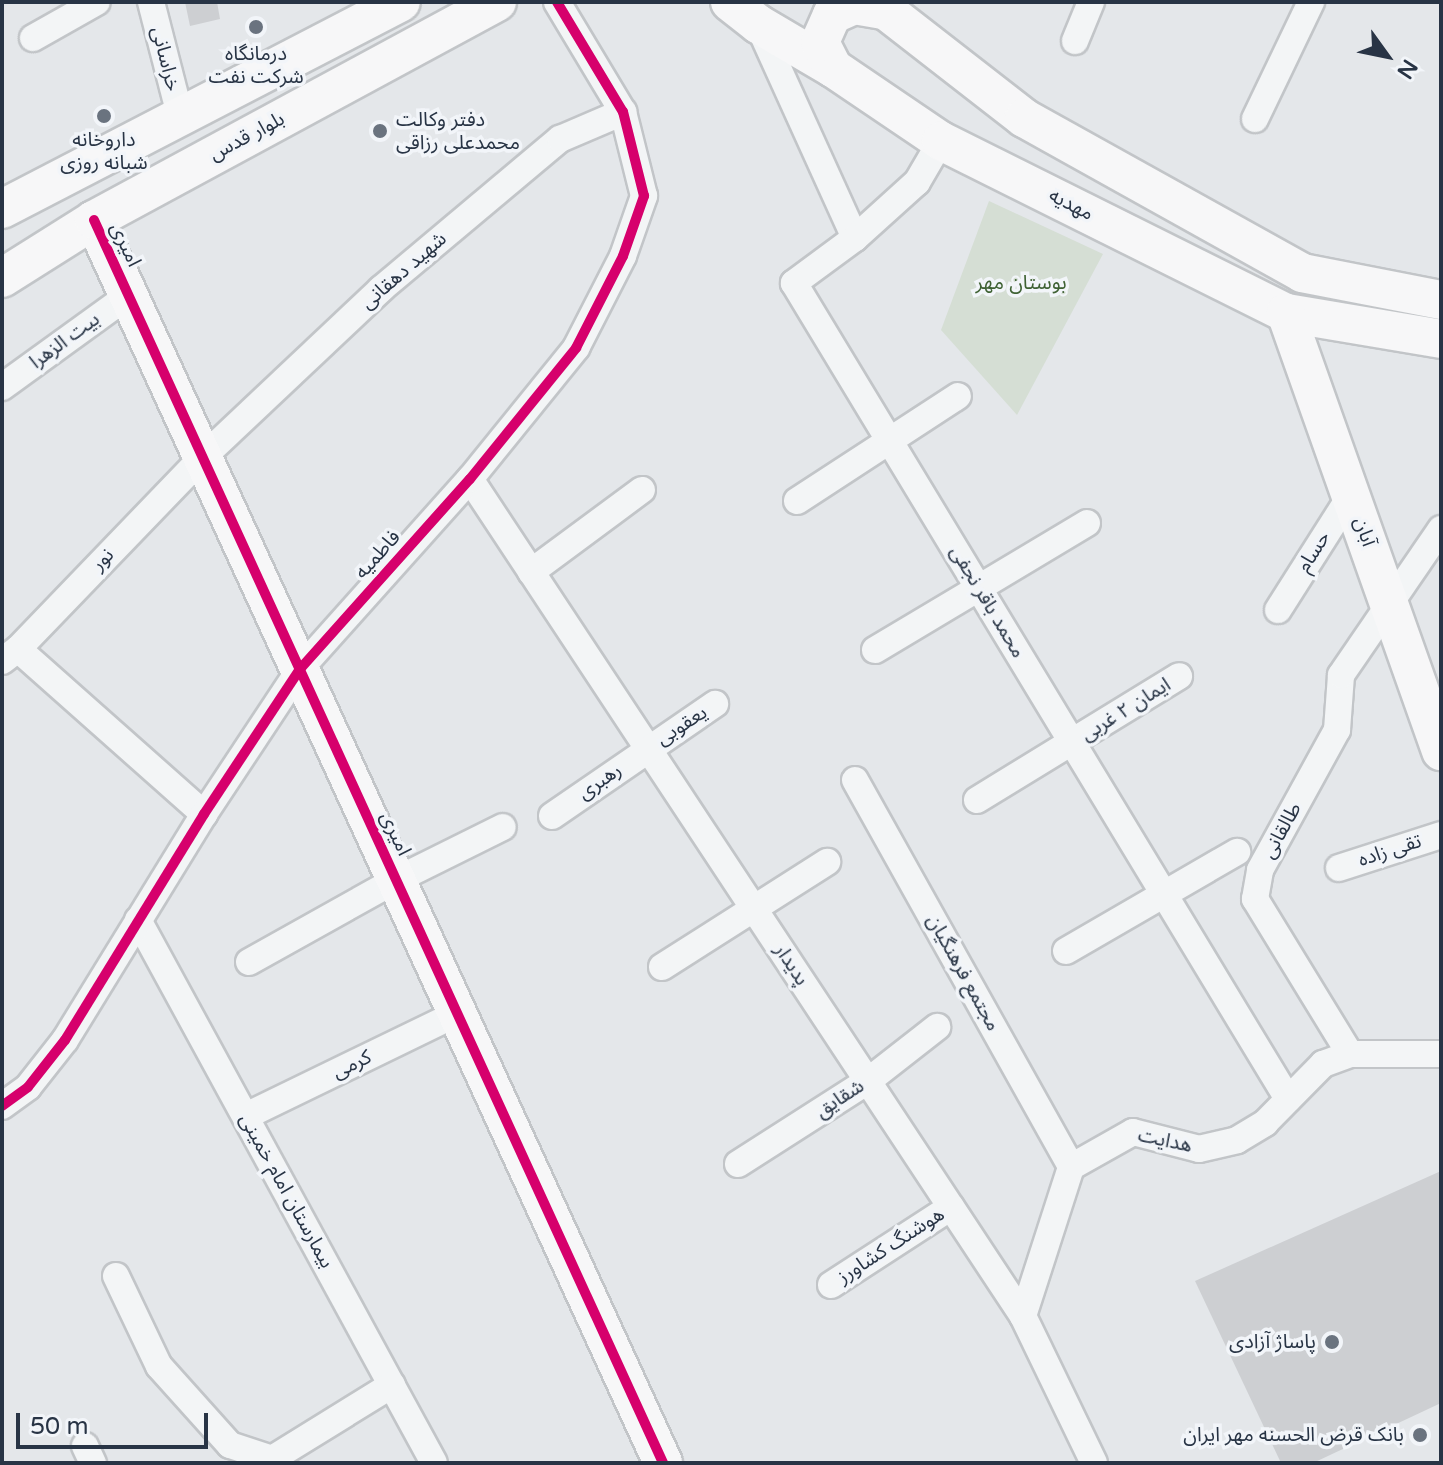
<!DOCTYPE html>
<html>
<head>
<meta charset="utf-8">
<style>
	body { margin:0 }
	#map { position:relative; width:1443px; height:1465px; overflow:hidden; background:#e4e7ea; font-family:"Varela Round","Noto Sans Arabic",sans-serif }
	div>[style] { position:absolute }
	.green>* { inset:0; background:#d5ded4 }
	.building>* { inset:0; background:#cdcfd2 }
	.roads { filter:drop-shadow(2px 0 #c2c5c8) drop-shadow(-2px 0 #c2c5c8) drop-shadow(0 2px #c2c5c8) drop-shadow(0 -2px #c2c5c8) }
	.street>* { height:26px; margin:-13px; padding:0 13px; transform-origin:13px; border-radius:13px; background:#f3f5f6 }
	.secondary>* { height:38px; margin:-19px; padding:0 19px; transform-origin:19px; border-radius:19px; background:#f7f7f8 }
	.cycleway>* { height:10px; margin:-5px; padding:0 5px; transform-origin:5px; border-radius:5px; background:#d6006c }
	.dots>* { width:22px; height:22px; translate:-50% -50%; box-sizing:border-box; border:4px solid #f2f5f9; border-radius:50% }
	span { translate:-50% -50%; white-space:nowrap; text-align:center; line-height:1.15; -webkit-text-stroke:7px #f2f5f9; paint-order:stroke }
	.poi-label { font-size:20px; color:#283445 }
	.left { translate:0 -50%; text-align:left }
	.right { translate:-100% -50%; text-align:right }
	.street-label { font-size:20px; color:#283445 }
	.park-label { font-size:20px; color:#3f6234 }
	.frame { position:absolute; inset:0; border:4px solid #283445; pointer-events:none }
	.north { position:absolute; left:1347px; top:16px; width:80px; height:80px; -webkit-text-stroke:6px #f2f5f9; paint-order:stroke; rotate:123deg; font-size:22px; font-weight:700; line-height:32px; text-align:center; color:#283445 }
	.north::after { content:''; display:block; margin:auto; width:28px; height:36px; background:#283445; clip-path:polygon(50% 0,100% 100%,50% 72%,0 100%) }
	.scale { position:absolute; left:16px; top:1413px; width:192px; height:36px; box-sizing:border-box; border:4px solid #283445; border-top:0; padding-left:10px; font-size:24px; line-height:28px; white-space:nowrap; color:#283445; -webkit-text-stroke:6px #f2f5f9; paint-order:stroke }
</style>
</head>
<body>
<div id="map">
	<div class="green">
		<div style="clip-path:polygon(989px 201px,1103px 254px,1017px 415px,941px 330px)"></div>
	</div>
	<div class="building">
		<div style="clip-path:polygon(185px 2px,217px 2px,220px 19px,190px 26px)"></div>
		<div style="clip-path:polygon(1441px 1171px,1441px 1403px,1313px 1463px,1281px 1463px,1195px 1281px)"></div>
	</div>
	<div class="roads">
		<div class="street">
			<div style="left:151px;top:2px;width:117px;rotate:75.6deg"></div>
			<div style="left:758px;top:24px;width:235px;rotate:65.6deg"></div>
			<div style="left:33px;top:38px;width:73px;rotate:-29.4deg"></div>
			<div style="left:1075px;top:41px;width:42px;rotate:-67.7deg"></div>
			<div style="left:1255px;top:119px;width:130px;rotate:-64.4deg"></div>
			<div style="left:941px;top:141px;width:48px;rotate:120.3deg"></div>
			<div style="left:917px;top:182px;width:84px;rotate:137.9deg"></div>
			<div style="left:855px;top:238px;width:76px;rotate:143.6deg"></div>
			<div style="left:794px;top:283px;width:954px;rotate:58.81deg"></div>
			<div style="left:2px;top:387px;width:157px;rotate:-35.9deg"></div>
			<div style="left:470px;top:479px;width:1003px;rotate:56.55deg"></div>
			<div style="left:1023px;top:1316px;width:163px;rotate:64.2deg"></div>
			<div style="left:797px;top:501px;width:192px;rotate:-33.1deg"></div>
			<div style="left:531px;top:572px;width:138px;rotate:-36.5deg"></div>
			<div style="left:1278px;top:610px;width:136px;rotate:-57.6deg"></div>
			<div style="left:18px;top:649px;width:249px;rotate:41.6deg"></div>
			<div style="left:875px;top:650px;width:247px;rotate:-30.9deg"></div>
			<div style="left:2px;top:661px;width:20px;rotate:-37deg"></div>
			<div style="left:18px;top:649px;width:267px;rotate:-46.1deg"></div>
			<div style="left:203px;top:457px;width:245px;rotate:-43.3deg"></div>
			<div style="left:381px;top:289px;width:234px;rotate:-40deg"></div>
			<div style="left:560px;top:139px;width:69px;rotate:-23.2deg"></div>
			<div style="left:855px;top:780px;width:443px;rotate:60.8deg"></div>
			<div style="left:977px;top:800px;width:237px;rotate:-31.5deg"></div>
			<div style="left:552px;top:816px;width:198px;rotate:-34.5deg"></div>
			<div style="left:1339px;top:868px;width:107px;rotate:-17.9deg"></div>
			<div style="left:138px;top:920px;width:618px;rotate:61.4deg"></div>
			<div style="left:1066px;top:951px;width:198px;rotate:-30.1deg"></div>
			<div style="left:249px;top:962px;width:168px;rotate:-29.2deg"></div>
			<div style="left:396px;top:880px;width:119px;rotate:-26.4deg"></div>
			<div style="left:662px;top:967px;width:196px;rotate:-32.5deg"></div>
			<div style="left:1350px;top:1054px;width:182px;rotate:-121.5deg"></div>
			<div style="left:1255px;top:899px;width:29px;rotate:-80deg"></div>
			<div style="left:1260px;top:870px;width:160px;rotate:-61.2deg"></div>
			<div style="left:1337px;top:730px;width:55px;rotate:-85.8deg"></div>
			<div style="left:1341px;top:675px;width:177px;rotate:-55.6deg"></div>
			<div style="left:2px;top:1106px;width:32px;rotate:-36deg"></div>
			<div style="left:28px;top:1087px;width:60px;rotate:-51.8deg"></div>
			<div style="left:65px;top:1040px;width:265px;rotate:-58.4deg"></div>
			<div style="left:204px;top:814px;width:174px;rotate:-56.5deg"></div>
			<div style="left:300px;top:669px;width:255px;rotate:-48.2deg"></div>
			<div style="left:470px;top:479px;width:169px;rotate:-51deg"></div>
			<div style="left:576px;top:348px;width:103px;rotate:-62.9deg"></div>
			<div style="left:623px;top:256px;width:64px;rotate:-70.7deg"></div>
			<div style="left:644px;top:196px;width:87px;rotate:-104deg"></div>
			<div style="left:623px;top:112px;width:128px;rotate:-121deg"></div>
			<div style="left:246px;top:1116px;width:236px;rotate:-25.9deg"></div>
			<div style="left:738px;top:1164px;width:154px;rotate:-32.6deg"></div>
			<div style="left:868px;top:1081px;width:88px;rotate:-38deg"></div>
			<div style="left:116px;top:1276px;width:100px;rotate:64.5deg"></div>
			<div style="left:159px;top:1366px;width:106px;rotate:48.1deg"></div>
			<div style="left:230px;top:1445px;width:44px;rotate:18.4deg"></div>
			<div style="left:272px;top:1459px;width:141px;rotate:-31.7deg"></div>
			<div style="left:831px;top:1285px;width:143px;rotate:-33deg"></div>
			<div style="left:1023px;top:1316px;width:157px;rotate:-72.1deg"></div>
			<div style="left:1071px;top:1167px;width:71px;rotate:-29.4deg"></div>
			<div style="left:1133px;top:1132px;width:68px;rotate:14.4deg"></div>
			<div style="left:1199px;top:1149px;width:39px;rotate:-13deg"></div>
			<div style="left:1237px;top:1140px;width:33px;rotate:-31deg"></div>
			<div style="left:1265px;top:1123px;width:83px;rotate:-45.5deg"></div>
			<div style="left:1323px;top:1064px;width:29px;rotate:-20deg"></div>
			<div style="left:1350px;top:1054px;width:91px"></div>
			<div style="left:85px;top:1446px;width:19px;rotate:65deg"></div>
		</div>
		<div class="secondary">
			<div style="left:730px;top:2px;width:36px;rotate:38deg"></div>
			<div style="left:758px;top:24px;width:87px;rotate:30.4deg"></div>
			<div style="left:833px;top:68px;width:130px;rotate:34.1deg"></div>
			<div style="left:941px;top:141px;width:385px;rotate:26.5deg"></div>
			<div style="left:1286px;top:313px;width:157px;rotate:9.5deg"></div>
			<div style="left:875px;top:2px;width:189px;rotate:37.9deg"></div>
			<div style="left:1024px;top:118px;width:318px;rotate:29.1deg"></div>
			<div style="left:1302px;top:273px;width:142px;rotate:11deg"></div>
			<div style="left:833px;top:68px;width:29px;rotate:-117deg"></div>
			<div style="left:820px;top:42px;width:30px;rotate:-66deg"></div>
			<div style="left:832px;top:15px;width:24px;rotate:-24deg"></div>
			<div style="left:854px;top:5px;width:28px;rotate:10deg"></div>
			<div style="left:2px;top:209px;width:449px;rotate:-27.4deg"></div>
			<div style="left:94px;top:220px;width:1367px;rotate:65.4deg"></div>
			<div style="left:2px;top:278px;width:109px;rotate:-32.2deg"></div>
			<div style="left:94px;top:220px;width:458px;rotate:-28.4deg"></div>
			<div style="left:1286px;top:313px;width:465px;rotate:70.5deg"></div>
		</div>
	</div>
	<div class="cycleway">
		<div style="left:94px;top:220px;width:1367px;rotate:65.4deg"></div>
		<div style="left:2px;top:1106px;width:32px;rotate:-36deg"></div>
		<div style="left:28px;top:1087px;width:60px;rotate:-51.8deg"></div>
		<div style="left:65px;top:1040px;width:265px;rotate:-58.4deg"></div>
		<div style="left:204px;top:814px;width:174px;rotate:-56.5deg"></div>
		<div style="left:300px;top:669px;width:255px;rotate:-48.2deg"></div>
		<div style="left:470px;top:479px;width:169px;rotate:-51deg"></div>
		<div style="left:576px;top:348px;width:103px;rotate:-62.9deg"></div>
		<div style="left:623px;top:256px;width:64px;rotate:-70.7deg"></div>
		<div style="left:644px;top:196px;width:87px;rotate:-104deg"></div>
		<div style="left:623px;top:112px;width:128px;rotate:-121deg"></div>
	</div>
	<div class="dots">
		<div style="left:256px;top:27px;background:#6a737f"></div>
		<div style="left:104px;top:116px;background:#6a737f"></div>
		<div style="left:380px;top:131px;background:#6a737f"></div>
		<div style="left:1332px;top:1342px;background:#6a737f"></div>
		<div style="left:1420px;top:1435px;background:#6a737f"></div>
	</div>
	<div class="poi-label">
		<span style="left:256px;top:66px">درمانگاه<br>شرکت نفت</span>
		<span class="left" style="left:396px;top:132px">دفتر وکالت<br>محمدعلی رزاقی</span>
		<span style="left:104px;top:152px">داروخانه<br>شبانه روزی</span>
		<span class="right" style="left:1316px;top:1342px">پاساژ آزادی</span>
		<span class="right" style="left:1404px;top:1435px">بانک قرض الحسنه مهر ایران</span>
	</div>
	<div class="street-label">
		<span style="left:165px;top:59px;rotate:76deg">خراسانی</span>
		<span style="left:247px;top:137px;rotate:-28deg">بلوار قدس</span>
		<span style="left:1071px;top:205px;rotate:27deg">مهدیه</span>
		<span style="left:125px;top:245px;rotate:65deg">امیری</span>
		<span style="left:404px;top:271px;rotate:-41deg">شهید دهقانی</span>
		<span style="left:65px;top:341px;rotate:-36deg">بیت الزهرا</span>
		<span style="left:1364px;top:532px;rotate:71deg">آبان</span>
		<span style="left:1314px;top:552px;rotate:-58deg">حسام</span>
		<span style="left:378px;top:555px;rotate:-48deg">فاطمیه</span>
		<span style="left:103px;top:560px;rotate:-46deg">نور</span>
		<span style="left:987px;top:602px;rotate:59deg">محمد باقر نجفی</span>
		<span style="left:1126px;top:710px;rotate:-32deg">ایمان ۲ غربی</span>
		<span style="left:682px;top:726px;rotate:-33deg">یعقوبی</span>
		<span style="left:600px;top:782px;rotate:-35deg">رهبری</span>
		<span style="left:1282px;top:831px;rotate:-61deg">طالقانی</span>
		<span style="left:395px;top:834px;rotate:65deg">امیری</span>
		<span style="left:1390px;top:851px;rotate:-18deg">تقی زاده</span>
		<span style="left:791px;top:965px;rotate:57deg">پدیدار</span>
		<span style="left:963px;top:973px;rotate:61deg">مجتمع فرهنگیان</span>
		<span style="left:352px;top:1065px;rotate:-26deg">کرمی</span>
		<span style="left:840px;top:1099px;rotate:-33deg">شقایق</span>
		<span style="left:1165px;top:1141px;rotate:12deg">هدایت</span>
		<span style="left:286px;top:1191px;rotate:61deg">بیمارستان امام خمینی</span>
		<span style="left:891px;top:1246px;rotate:-33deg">هوشنگ کشاورز</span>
	</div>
	<div class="park-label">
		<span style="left:1021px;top:283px">بوستان مهر</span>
	</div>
	<div class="frame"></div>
	<div class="north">N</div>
	<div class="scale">50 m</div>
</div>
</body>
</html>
